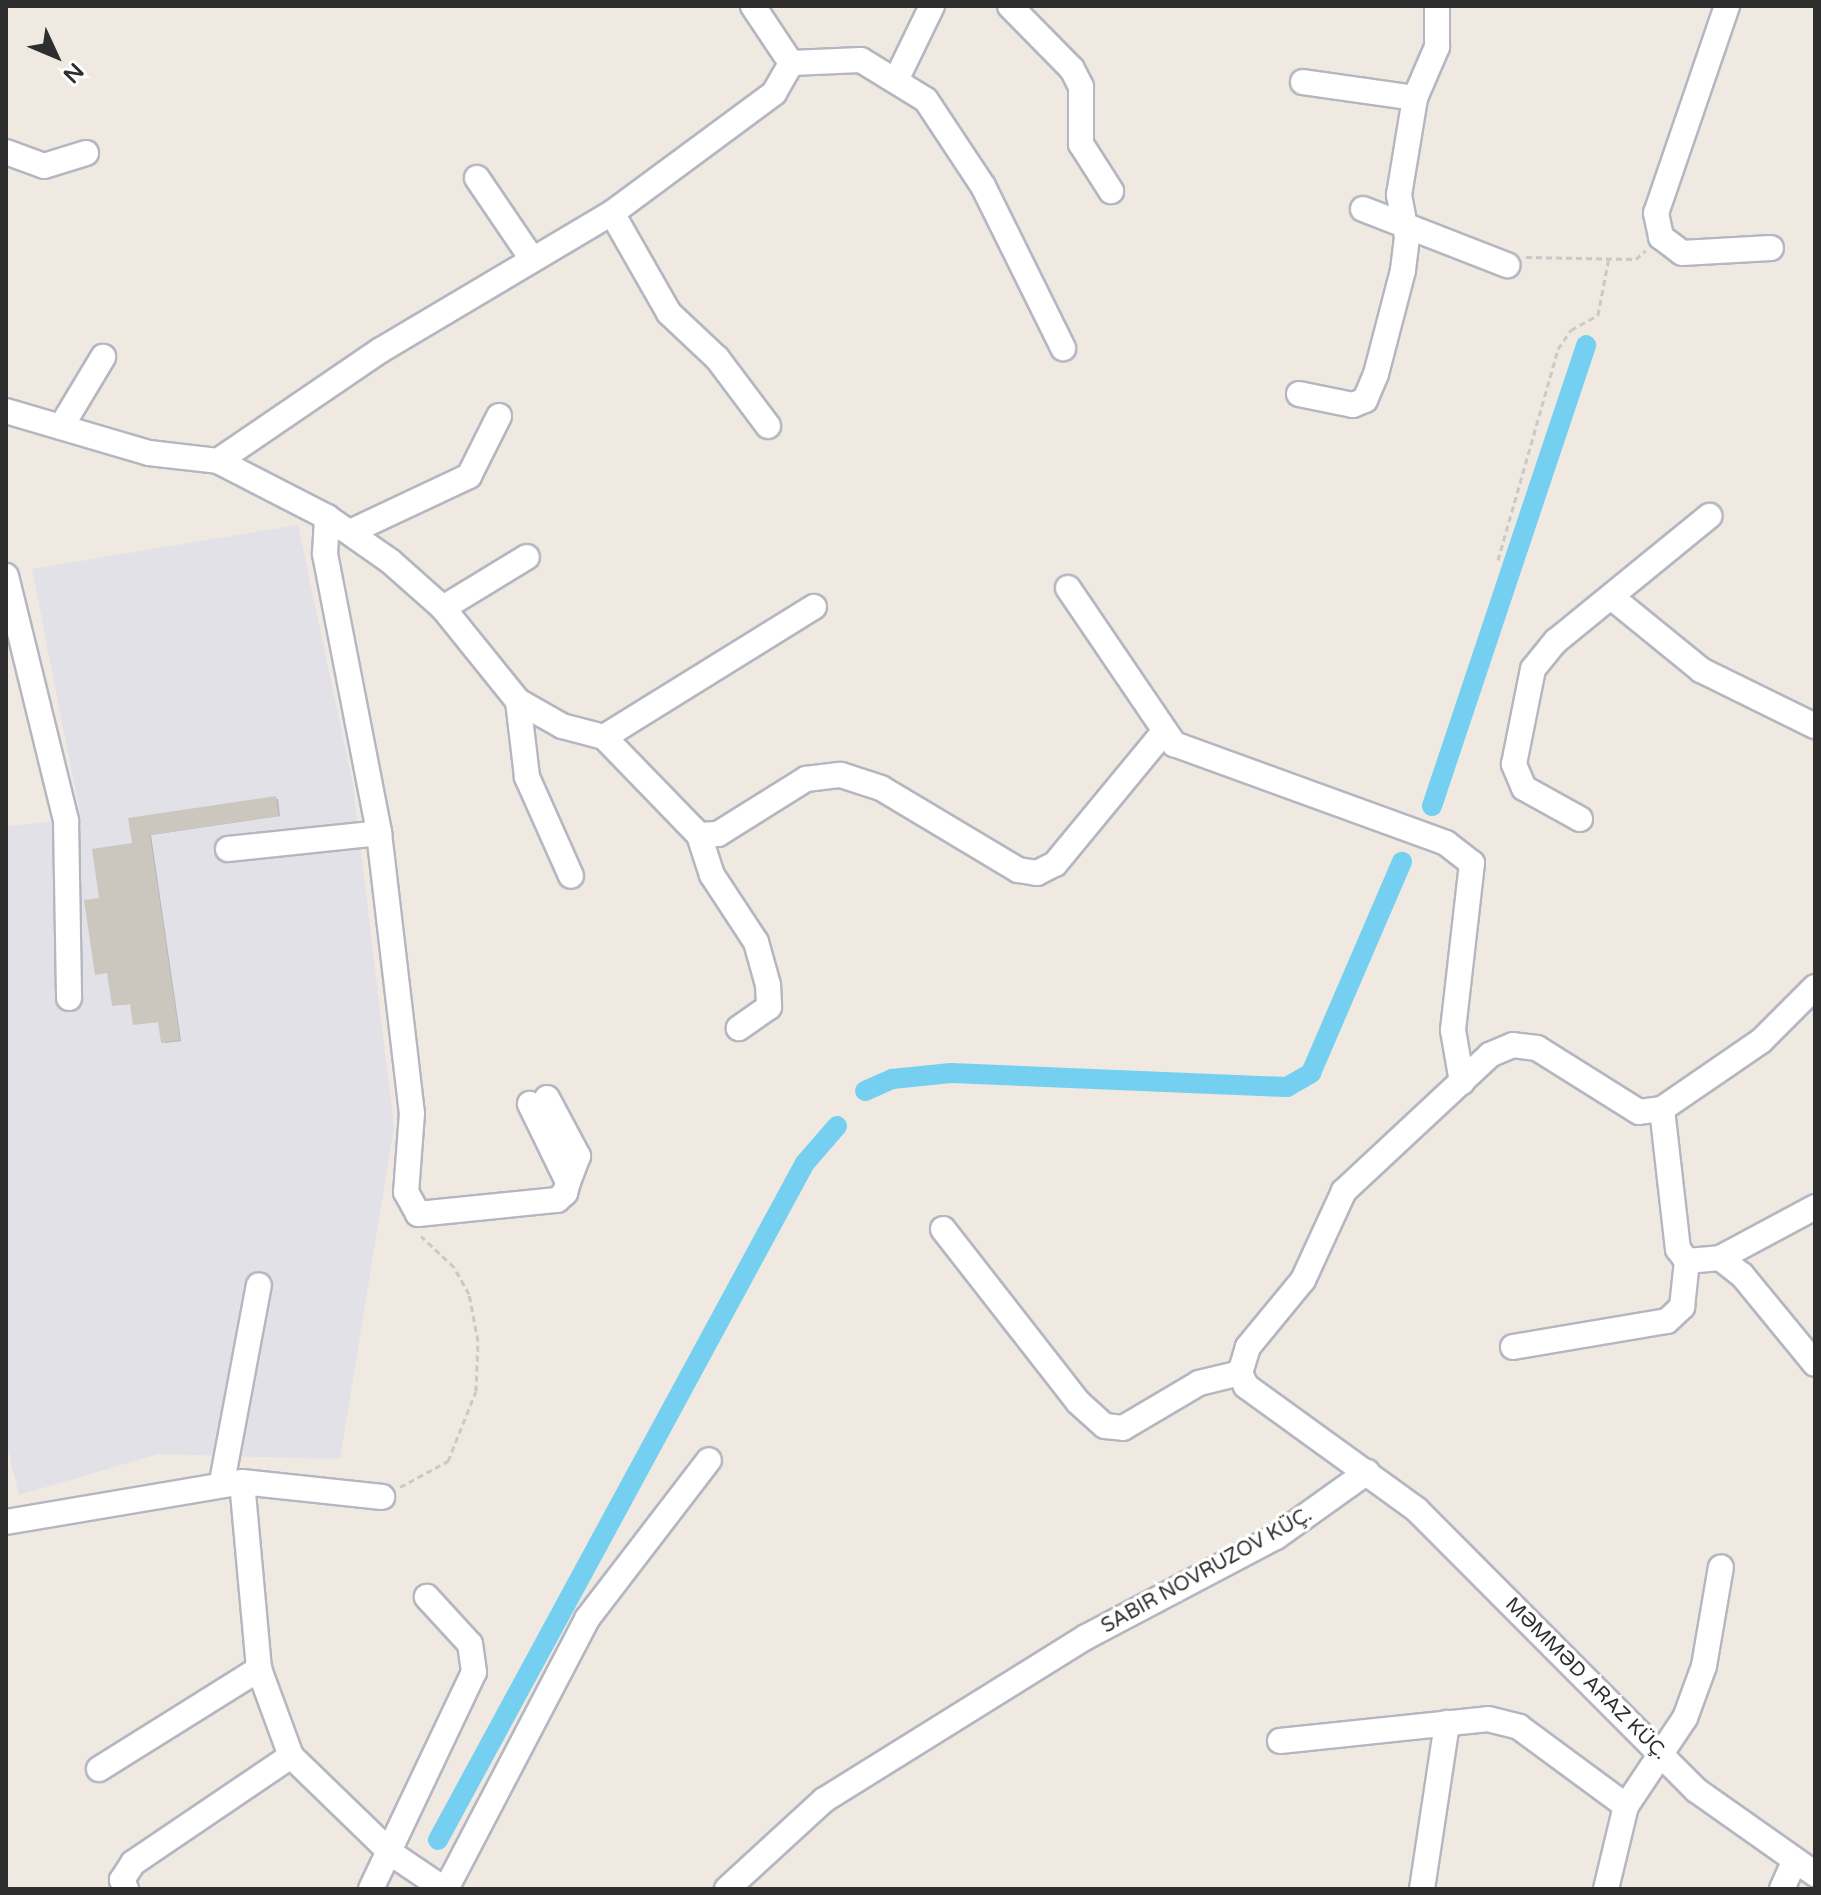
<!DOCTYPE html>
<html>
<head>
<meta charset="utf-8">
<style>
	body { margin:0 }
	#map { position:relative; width:1821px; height:1895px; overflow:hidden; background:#efe9e1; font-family:"Varela Round",sans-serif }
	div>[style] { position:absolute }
	.industrial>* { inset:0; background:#e3e1e8 }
	.shadow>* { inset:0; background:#0003 }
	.canal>* { height:20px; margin:-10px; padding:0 10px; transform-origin:10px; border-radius:10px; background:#75cff0 }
	.building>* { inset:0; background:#cbc7bf }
	.path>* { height:3px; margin-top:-1.5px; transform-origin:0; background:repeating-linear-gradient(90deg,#c9c9c9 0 6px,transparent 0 10px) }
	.roads { filter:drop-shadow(2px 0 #b4b7c1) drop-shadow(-2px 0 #b4b7c1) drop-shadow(0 2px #b4b7c1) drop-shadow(0 -2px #b4b7c1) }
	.minor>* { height:24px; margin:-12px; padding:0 12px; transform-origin:12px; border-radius:12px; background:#fff }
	span { translate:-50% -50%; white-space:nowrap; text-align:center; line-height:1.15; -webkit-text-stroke:7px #fff; paint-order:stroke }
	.street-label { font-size:20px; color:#2e2e2e }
	.frame { position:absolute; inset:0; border:8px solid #2e2e2e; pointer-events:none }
	.north { position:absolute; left:16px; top:16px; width:80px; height:80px; -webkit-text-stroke:6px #fff; paint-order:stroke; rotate:134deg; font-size:22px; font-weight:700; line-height:32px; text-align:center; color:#2e2e2e }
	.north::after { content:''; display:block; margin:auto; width:28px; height:36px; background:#2e2e2e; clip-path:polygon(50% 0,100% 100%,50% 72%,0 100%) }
</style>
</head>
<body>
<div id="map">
	<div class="industrial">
		<div style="clip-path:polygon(298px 525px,353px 785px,394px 1127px,340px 1459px,158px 1454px,19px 1495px,6px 1442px,6px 826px,81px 819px,32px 569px)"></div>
	</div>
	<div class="shadow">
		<div style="clip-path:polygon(278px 799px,280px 816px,151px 835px,181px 1041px,165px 1043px,160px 1022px,135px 1024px,132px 1004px,114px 1005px,109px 973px,97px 973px,101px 899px,134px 845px,130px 820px)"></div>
	</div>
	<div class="canal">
		<div style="left:1432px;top:806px;width:486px;rotate:-71.5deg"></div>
		<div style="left:865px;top:1091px;width:30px;rotate:-24deg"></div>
		<div style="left:892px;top:1079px;width:59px;rotate:-5.8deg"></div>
		<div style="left:951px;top:1073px;width:336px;rotate:2.4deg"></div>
		<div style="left:1287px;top:1087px;width:28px;rotate:-30deg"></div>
		<div style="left:1311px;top:1073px;width:230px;rotate:-66.7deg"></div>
		<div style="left:438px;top:1840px;width:770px;rotate:-61.54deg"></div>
		<div style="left:805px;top:1163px;width:49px;rotate:-49.1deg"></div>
	</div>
	<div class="building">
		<div style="clip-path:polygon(276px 796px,279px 816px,150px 835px,180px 1040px,161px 1043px,158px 1022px,133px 1025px,130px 1004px,112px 1006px,107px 973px,95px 975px,84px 900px,99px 898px,92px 849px,132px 843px,128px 818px)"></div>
	</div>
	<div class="path">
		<div style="left:1526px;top:257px;width:110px;rotate:1deg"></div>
		<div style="left:1636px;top:259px;width:13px;rotate:-42deg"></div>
		<div style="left:1498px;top:560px;width:219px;rotate:-74.1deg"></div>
		<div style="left:1558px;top:349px;width:23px;rotate:-56deg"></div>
		<div style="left:1571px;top:330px;width:31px;rotate:-29deg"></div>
		<div style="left:1598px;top:315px;width:59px;rotate:-79.3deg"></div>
		<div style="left:400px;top:1487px;width:55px;rotate:-28.4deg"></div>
		<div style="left:448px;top:1461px;width:75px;rotate:-68.2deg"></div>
		<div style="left:476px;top:1391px;width:50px;rotate:-87.7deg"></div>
		<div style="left:478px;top:1341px;width:48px;rotate:-100.8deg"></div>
		<div style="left:469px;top:1294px;width:31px;rotate:-119deg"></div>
		<div style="left:454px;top:1267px;width:45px;rotate:-136.8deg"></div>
	</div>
	<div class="roads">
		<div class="minor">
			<div style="left:753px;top:6px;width:69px;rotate:56.3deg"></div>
			<div style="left:1010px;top:6px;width:88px;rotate:45.5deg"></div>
			<div style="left:1072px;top:69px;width:20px;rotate:63deg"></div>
			<div style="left:1081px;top:87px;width:57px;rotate:90deg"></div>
			<div style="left:1081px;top:144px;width:56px;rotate:57.4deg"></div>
			<div style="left:1727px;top:6px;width:219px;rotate:108.9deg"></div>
			<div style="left:1656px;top:213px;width:25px;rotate:78deg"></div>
			<div style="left:1661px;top:237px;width:26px;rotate:37deg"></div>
			<div style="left:1682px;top:253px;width:89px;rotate:-3.2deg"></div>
			<div style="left:791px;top:63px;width:70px;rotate:-2.5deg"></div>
			<div style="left:861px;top:60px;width:76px;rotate:31.6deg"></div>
			<div style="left:926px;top:100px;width:103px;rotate:56.5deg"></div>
			<div style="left:983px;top:186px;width:181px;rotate:63.7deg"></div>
			<div style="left:898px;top:76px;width:78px;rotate:-64.1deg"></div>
			<div style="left:1303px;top:82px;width:113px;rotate:8.1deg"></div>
			<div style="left:6px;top:152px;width:40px;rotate:20.2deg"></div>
			<div style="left:44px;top:166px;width:44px;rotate:-17.2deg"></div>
			<div style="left:477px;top:178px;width:98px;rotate:55.8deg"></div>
			<div style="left:1363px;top:209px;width:155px;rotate:21.3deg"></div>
			<div style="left:612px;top:213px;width:115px;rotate:60.3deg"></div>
			<div style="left:669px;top:313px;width:66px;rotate:43.2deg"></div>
			<div style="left:717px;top:358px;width:85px;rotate:53.1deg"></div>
			<div style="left:1299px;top:394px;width:55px;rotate:11.5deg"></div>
			<div style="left:1353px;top:405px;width:13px;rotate:-23deg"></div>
			<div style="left:1365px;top:400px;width:28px;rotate:-67deg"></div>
			<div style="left:1376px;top:374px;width:107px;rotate:-75.4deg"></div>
			<div style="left:1403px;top:270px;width:33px;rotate:-83deg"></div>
			<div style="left:1407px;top:237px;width:43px;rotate:-100.8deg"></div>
			<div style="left:1399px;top:195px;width:98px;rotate:-80.6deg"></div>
			<div style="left:1415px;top:98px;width:56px;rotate:-66.7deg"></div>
			<div style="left:1437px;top:47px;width:41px;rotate:-90deg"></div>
			<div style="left:6px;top:411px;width:149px;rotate:16.4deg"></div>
			<div style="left:149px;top:453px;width:69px;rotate:6.6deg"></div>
			<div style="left:218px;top:461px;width:197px;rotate:-34.3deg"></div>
			<div style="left:381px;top:350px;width:269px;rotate:-30.7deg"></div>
			<div style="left:612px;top:213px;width:202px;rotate:-36.5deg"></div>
			<div style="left:774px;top:93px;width:34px;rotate:-60deg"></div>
			<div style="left:61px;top:427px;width:82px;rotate:-59deg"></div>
			<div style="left:218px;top:461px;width:123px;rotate:27.2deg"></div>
			<div style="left:327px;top:517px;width:77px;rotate:34.9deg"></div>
			<div style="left:390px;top:561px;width:71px;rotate:41.6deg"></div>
			<div style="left:443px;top:608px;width:119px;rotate:51.1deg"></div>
			<div style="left:518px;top:701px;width:51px;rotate:29.6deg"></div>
			<div style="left:562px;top:726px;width:43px;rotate:14.7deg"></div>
			<div style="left:604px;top:737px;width:136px;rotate:45.9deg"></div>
			<div style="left:699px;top:835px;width:19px;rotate:-3deg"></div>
			<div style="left:718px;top:834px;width:104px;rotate:-32deg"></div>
			<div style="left:806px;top:779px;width:35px;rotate:-7deg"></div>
			<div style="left:841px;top:775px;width:42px;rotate:18deg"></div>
			<div style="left:881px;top:788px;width:160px;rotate:30.9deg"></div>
			<div style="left:1018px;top:870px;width:19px;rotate:9deg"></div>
			<div style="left:1037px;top:873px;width:20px;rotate:-27deg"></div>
			<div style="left:1055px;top:864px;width:170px;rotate:-50.5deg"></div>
			<div style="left:327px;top:517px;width:37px;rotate:93deg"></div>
			<div style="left:325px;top:554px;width:284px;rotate:79deg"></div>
			<div style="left:379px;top:833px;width:282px;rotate:83.3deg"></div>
			<div style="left:412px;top:1113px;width:79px;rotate:94.3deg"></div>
			<div style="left:406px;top:1192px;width:25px;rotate:61deg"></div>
			<div style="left:418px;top:1214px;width:140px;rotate:-5.8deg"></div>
			<div style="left:557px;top:1200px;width:11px;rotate:-41deg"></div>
			<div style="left:565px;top:1193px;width:11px;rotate:-75deg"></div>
			<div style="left:568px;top:1182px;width:87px;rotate:-116deg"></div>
			<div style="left:350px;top:532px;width:132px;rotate:-25.2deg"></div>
			<div style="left:469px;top:476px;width:67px;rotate:-63.4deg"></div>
			<div style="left:6px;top:576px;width:252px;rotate:76.2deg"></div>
			<div style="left:66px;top:821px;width:177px;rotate:89deg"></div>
			<div style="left:1068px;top:588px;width:189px;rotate:55.8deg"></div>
			<div style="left:1174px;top:744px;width:289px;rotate:20deg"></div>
			<div style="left:1446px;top:843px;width:33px;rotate:38deg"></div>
			<div style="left:1472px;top:863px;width:168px;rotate:96.5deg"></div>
			<div style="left:1453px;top:1030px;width:53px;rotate:80.2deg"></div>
			<div style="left:1615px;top:600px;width:111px;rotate:39.1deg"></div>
			<div style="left:1701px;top:670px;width:127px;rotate:26.2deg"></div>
			<div style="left:443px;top:608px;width:98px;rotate:-31.3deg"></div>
			<div style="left:518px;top:701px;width:77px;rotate:83.2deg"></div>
			<div style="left:527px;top:777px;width:108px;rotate:66deg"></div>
			<div style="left:604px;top:737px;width:247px;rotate:-31.8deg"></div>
			<div style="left:1580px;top:819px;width:64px;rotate:-151deg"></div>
			<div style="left:1524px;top:788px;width:26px;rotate:-113deg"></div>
			<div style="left:1514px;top:764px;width:97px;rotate:-78.7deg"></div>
			<div style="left:1533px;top:669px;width:36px;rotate:-51deg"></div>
			<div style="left:1556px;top:641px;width:198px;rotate:-39.2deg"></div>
			<div style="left:699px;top:835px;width:42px;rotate:72deg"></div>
			<div style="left:712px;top:875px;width:80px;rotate:56.7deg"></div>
			<div style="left:756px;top:942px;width:45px;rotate:74.4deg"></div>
			<div style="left:768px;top:985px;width:22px;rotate:87deg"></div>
			<div style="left:769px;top:1007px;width:37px;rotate:145deg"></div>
			<div style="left:228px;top:849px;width:152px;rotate:-6deg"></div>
			<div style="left:1815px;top:987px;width:76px;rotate:135deg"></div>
			<div style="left:1761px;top:1041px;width:120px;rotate:145.5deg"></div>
			<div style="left:1662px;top:1109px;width:23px;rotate:173deg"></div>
			<div style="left:1639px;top:1112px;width:120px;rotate:-147.9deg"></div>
			<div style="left:1537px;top:1048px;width:24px;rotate:-173deg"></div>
			<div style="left:1513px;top:1045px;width:25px;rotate:157deg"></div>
			<div style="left:1490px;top:1055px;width:200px;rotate:137deg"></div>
			<div style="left:1344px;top:1191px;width:98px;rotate:114.7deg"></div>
			<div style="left:1303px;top:1280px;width:87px;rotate:129.4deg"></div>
			<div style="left:1248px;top:1347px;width:27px;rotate:107deg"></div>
			<div style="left:1240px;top:1373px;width:14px;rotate:65deg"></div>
			<div style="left:1246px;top:1386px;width:211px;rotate:35.9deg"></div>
			<div style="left:1417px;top:1510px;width:395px;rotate:45.1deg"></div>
			<div style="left:1696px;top:1790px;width:146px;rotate:35.2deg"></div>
			<div style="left:547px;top:1098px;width:66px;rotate:61.9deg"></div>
			<div style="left:578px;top:1156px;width:28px;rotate:111deg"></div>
			<div style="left:1662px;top:1109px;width:141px;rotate:83.5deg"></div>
			<div style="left:1678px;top:1249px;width:15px;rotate:53deg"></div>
			<div style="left:1687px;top:1261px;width:33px;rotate:-5deg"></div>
			<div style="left:1720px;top:1258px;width:28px;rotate:38deg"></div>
			<div style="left:1742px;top:1275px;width:115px;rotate:50.6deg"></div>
			<div style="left:943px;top:1229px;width:219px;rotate:52deg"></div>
			<div style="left:1078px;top:1402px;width:36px;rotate:42deg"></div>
			<div style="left:1105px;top:1426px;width:18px;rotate:6deg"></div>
			<div style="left:1123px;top:1428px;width:88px;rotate:-30.6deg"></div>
			<div style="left:1199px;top:1383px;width:42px;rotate:-13.7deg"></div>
			<div style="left:1720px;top:1258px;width:108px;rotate:-28.2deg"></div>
			<div style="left:1513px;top:1347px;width:156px;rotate:-9.6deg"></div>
			<div style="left:1667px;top:1321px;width:21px;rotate:-43deg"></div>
			<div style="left:1682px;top:1307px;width:46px;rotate:-83.8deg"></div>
			<div style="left:222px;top:1482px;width:200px;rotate:-79.4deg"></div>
			<div style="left:242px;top:1482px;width:141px;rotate:6.1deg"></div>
			<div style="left:6px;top:1522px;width:239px;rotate:-9.6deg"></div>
			<div style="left:242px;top:1482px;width:188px;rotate:84.8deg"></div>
			<div style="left:259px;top:1669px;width:93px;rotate:69.8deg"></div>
			<div style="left:291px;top:1756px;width:141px;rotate:44.1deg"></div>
			<div style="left:392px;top:1854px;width:63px;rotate:33.9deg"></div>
			<div style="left:1280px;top:1741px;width:209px;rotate:-6deg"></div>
			<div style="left:1488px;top:1719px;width:32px;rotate:14deg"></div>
			<div style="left:1519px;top:1727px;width:133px;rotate:36.4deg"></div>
			<div style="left:99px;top:1769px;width:189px;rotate:-32deg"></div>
			<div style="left:126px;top:1889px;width:10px;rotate:-114deg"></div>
			<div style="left:122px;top:1880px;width:20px;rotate:-57deg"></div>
			<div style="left:133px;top:1863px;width:191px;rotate:-34.1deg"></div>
			<div style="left:371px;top:1889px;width:240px;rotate:-64.6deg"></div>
			<div style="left:474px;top:1672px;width:28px;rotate:-98deg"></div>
			<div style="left:470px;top:1644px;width:64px;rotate:-132.5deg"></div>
			<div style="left:446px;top:1889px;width:305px;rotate:-62.4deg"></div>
			<div style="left:587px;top:1619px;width:200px;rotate:-52.5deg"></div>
			<div style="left:727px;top:1889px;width:132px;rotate:-42.5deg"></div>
			<div style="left:824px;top:1800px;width:309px;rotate:-31.9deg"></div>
			<div style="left:1086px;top:1637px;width:215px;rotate:-27.8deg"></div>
			<div style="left:1276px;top:1537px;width:112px;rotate:-35.5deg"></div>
			<div style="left:1422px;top:1889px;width:168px;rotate:-81.4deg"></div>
			<div style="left:1606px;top:1889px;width:85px;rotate:-76.5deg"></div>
			<div style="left:1626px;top:1806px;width:106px;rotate:-56.2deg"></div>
			<div style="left:1685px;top:1718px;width:55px;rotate:-69.9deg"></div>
			<div style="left:1704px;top:1666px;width:100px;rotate:-80.3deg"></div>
			<div style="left:1782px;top:1889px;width:27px;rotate:-66deg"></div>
		</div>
	</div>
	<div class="street-label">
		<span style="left:1207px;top:1571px;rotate:-29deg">SABIR NOVRUZOV KÜÇ.</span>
		<span style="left:1586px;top:1679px;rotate:45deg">MƏMMƏD ARAZ KÜÇ.</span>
	</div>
	<div class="frame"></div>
	<div class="north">N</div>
</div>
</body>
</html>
